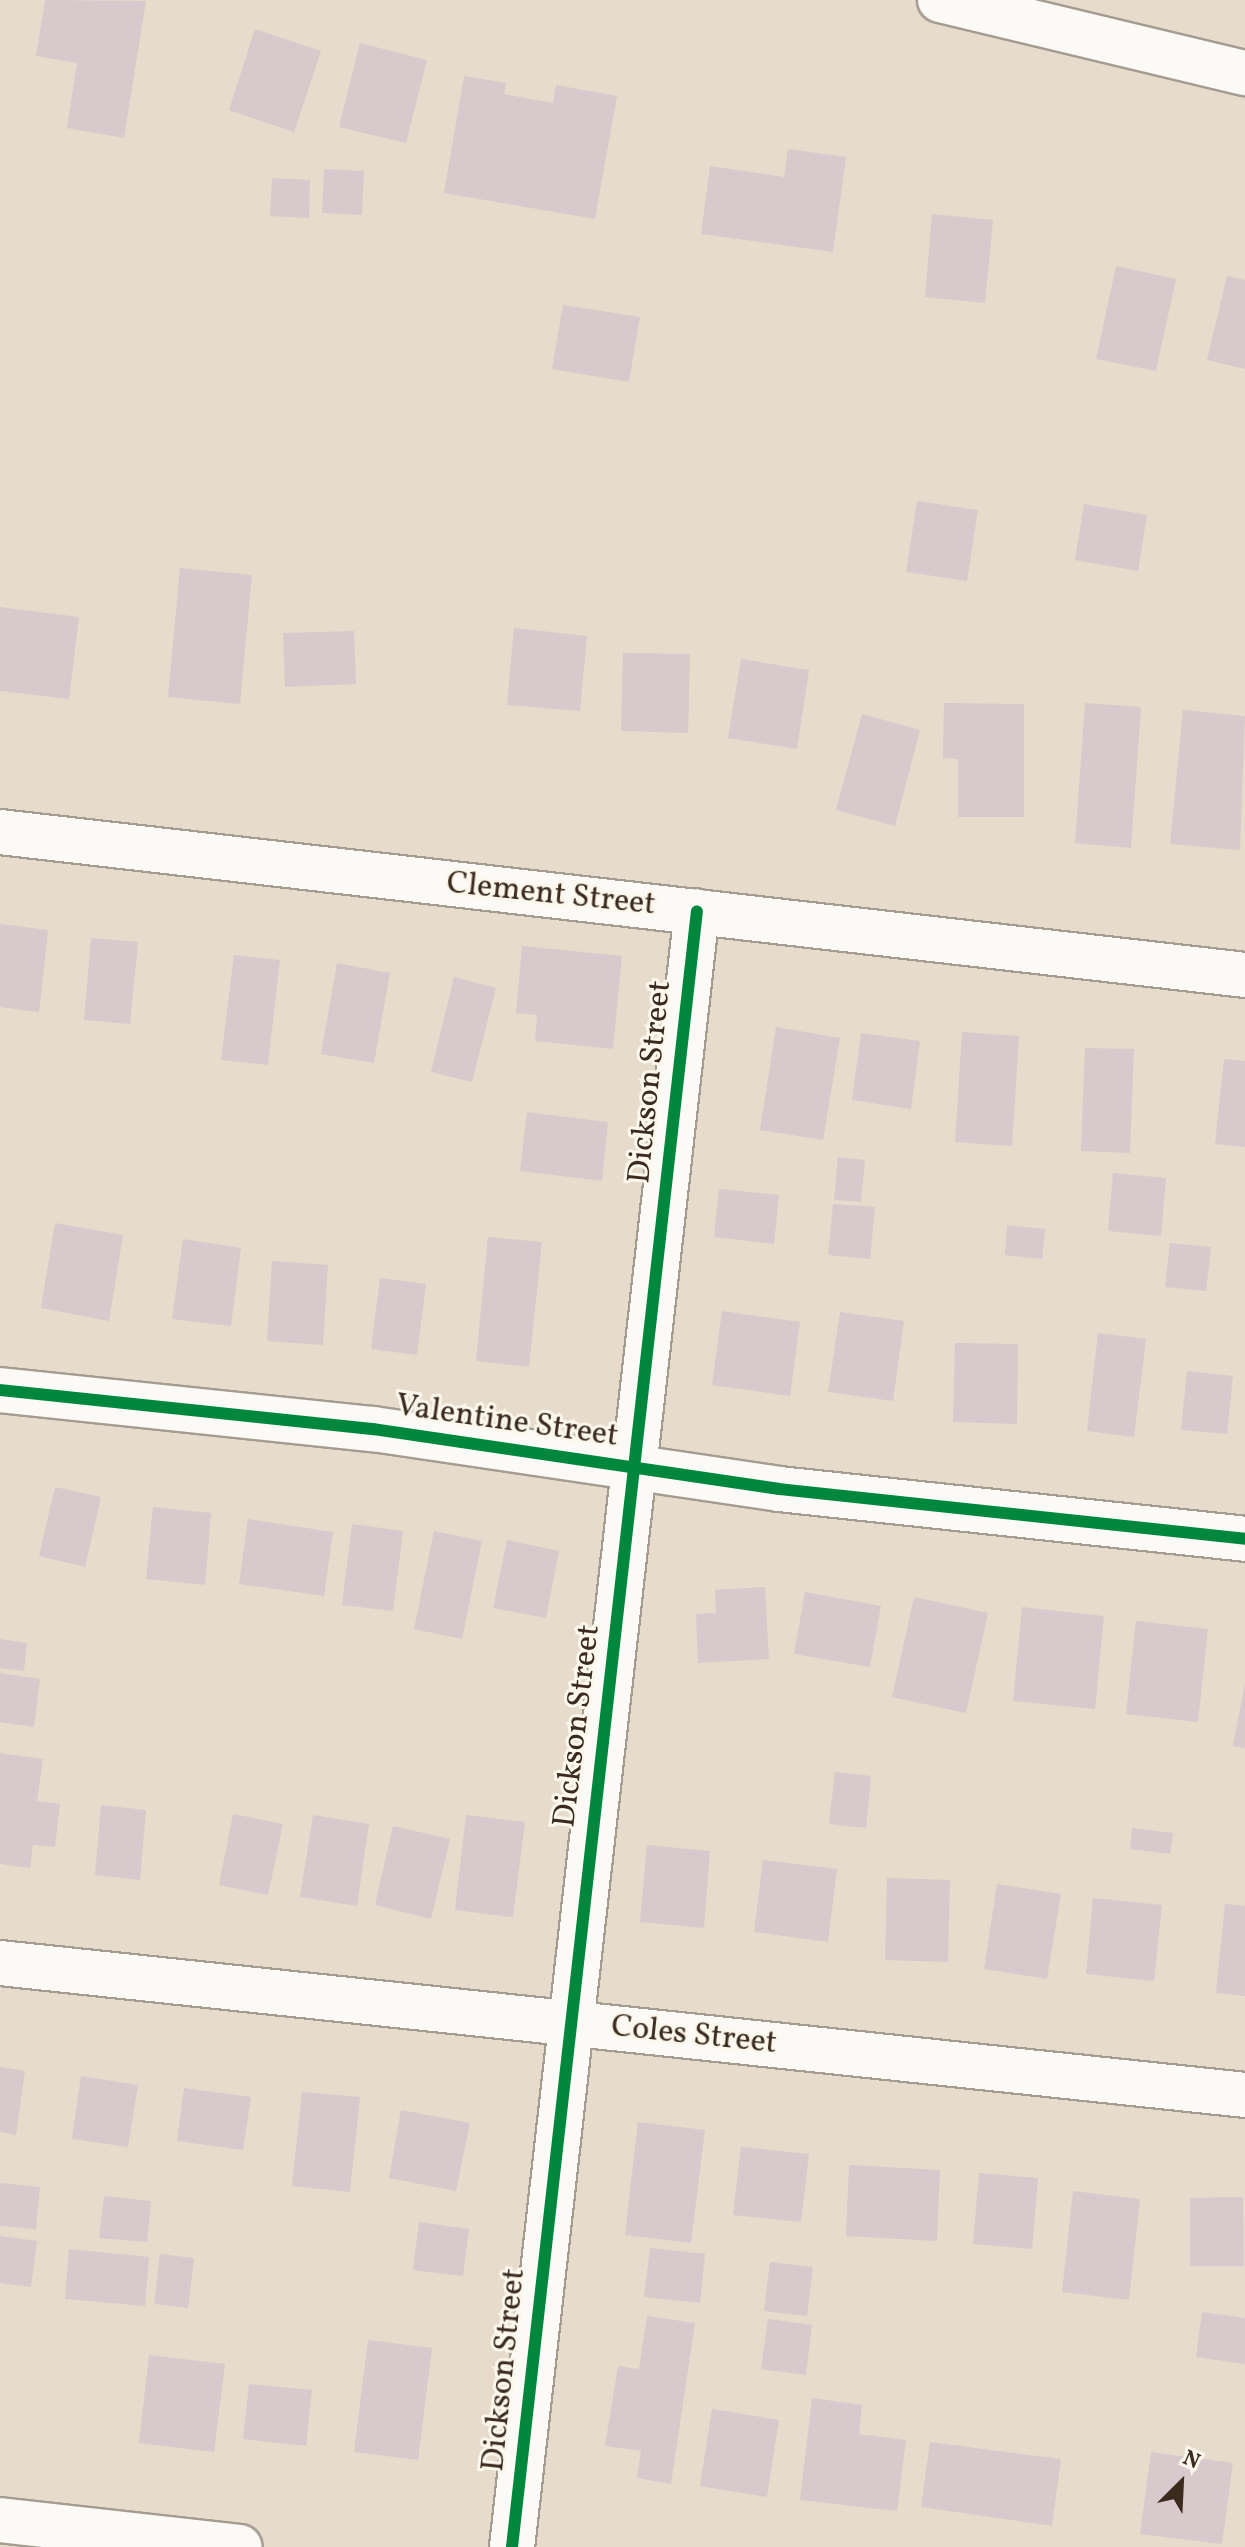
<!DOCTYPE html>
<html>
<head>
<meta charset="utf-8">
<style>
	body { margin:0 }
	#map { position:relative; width:1245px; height:2547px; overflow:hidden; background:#e7dbcb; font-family:Vollkorn,serif }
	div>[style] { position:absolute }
	.building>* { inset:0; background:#d8c9cc }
	.roads { filter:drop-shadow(2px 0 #a59c91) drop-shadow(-2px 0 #a59c91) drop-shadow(0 2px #a59c91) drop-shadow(0 -2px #a59c91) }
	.minor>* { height:44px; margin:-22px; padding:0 22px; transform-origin:22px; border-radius:22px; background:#fbfaf7 }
	.cycleway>* { height:12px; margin:-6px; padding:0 6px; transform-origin:6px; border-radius:6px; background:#00873e }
	span { translate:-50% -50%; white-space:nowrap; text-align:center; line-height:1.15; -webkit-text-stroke:6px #fbf7ec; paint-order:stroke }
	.street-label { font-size:32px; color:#3b2a1e }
	.north { position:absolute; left:1141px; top:2443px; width:80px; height:80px; -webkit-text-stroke:6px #fbf7ec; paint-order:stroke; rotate:24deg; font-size:22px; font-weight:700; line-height:32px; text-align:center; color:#3b2a1e }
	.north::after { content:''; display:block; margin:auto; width:28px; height:36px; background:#3b2a1e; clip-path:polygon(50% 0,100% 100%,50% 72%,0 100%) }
</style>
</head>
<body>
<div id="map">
	<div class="building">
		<div style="clip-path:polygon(45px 0,146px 1px,124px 138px,67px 128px,77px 63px,36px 56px)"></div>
		<div style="clip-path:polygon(255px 29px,321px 51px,294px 132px,229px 110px)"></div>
		<div style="clip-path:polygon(360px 43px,427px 60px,406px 143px,339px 127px)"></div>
		<div style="clip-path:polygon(464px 76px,506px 83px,504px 94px,553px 103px,556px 85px,617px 96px,595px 219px,444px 193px)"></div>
		<div style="clip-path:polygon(788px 149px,846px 157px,833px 252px,701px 234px,710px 166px,784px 177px)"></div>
		<div style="clip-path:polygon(324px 169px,364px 171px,362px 215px,322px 213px)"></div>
		<div style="clip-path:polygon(272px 178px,310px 180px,309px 218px,270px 216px)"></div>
		<div style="clip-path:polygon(932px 214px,993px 220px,985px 303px,925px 297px)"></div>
		<div style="clip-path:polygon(1116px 266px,1176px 279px,1156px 371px,1096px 359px)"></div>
		<div style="clip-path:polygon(1227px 276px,1245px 280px,1245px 369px,1207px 360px)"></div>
		<div style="clip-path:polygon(563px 305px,640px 317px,629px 382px,552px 369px)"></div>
		<div style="clip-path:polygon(917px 501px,978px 510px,967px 581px,906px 572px)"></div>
		<div style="clip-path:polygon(1084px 504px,1147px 515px,1138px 571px,1075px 560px)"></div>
		<div style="clip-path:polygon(180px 568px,252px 575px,240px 704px,168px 697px)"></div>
		<div style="clip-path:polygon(0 607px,79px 617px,69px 699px,0 691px)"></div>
		<div style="clip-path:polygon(514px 628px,587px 636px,580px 711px,507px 705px)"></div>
		<div style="clip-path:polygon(354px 631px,356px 684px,285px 687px,283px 633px)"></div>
		<div style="clip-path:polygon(623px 653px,690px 654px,688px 733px,621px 731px)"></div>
		<div style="clip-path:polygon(741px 659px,809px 670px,797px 749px,728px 738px)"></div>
		<div style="clip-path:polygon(944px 703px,1024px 704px,1024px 817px,958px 817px,958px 759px,943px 758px)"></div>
		<div style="clip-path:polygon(1085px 703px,1141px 707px,1131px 848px,1075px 843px)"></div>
		<div style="clip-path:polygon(1183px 710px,1245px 716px,1240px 850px,1170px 844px)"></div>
		<div style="clip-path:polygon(862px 714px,920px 730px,895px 826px,836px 810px)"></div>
		<div style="clip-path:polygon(0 924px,48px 930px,39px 1012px,0 1007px)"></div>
		<div style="clip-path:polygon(91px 938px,138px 942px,130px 1024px,84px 1020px)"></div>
		<div style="clip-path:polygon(522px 946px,622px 956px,613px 1049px,535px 1041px,537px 1015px,516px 1013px)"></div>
		<div style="clip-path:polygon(234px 955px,280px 960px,268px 1065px,221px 1060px)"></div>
		<div style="clip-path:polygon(337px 963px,390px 973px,374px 1063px,321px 1054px)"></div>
		<div style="clip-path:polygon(454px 977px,496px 988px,472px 1082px,431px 1072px)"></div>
		<div style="clip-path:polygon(776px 1027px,840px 1038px,823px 1140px,760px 1130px)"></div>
		<div style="clip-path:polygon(962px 1032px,1019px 1036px,1012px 1146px,955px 1142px)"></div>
		<div style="clip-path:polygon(861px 1033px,920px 1041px,911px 1109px,852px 1100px)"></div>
		<div style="clip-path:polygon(1085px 1048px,1134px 1049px,1130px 1153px,1081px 1151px)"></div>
		<div style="clip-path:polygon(1224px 1059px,1245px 1061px,1245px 1147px,1215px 1144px)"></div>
		<div style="clip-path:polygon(527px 1112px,608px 1122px,602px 1181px,520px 1171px)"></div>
		<div style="clip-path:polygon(838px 1157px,865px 1160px,861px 1202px,834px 1200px)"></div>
		<div style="clip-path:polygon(1113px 1173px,1166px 1178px,1161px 1236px,1108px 1231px)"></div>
		<div style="clip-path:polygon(719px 1189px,779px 1195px,774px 1244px,714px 1237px)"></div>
		<div style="clip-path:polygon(833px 1204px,875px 1207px,870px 1259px,828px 1255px)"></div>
		<div style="clip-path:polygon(55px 1223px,123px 1235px,109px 1321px,41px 1308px)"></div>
		<div style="clip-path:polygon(1007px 1225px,1045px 1229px,1042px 1259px,1005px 1255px)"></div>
		<div style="clip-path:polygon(488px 1237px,542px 1242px,529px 1367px,476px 1361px)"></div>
		<div style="clip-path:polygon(183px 1239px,241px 1248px,231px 1326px,172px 1319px)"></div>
		<div style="clip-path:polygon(1170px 1243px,1211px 1247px,1206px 1291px,1165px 1287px)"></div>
		<div style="clip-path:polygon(272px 1261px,328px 1265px,323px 1345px,267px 1341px)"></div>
		<div style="clip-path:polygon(380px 1278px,426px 1284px,417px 1355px,371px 1349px)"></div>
		<div style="clip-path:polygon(722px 1311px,800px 1322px,790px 1396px,712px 1385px)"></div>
		<div style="clip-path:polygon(840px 1312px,904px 1321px,893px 1401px,828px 1392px)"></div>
		<div style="clip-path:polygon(1098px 1333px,1146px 1339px,1134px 1437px,1087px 1431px)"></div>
		<div style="clip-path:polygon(955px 1343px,1018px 1344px,1017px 1424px,953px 1422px)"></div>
		<div style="clip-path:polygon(1187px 1371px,1233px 1376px,1227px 1434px,1181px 1430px)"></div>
		<div style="clip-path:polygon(55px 1487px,101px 1497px,85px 1567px,39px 1556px)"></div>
		<div style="clip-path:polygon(153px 1507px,211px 1513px,205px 1585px,146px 1579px)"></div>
		<div style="clip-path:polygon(248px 1519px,333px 1532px,324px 1596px,239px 1584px)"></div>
		<div style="clip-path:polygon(352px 1524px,403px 1531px,393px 1611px,342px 1605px)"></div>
		<div style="clip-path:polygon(434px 1531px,482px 1541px,462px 1639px,414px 1629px)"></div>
		<div style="clip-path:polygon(507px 1540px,559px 1551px,546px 1618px,493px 1608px)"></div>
		<div style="clip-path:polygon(765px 1587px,769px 1659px,698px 1663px,696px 1614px,716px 1613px,715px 1590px)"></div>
		<div style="clip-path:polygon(805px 1592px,881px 1606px,870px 1667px,794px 1654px)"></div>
		<div style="clip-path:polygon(914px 1597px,988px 1613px,966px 1713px,892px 1697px)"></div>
		<div style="clip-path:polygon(1022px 1607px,1104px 1616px,1095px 1709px,1013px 1701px)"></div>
		<div style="clip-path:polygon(1136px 1621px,1208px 1629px,1198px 1722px,1126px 1714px)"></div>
		<div style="clip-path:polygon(0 1639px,27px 1643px,24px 1671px,0 1668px)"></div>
		<div style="clip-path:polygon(0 1673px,40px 1679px,34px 1727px,0 1722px)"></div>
		<div style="clip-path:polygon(1245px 1683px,1245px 1748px,1233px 1746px)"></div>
		<div style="clip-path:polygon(0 1753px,43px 1759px,37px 1801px,60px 1804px,55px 1847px,33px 1845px,30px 1868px,0 1864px)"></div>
		<div style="clip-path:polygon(835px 1772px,871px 1776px,866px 1828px,829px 1824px)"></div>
		<div style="clip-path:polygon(101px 1805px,146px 1810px,140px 1880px,95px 1875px)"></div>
		<div style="clip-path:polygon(233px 1814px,283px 1824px,268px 1895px,219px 1885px)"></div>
		<div style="clip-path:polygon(313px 1815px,369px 1824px,357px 1906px,300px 1897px)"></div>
		<div style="clip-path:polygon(466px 1815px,525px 1822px,513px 1917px,455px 1910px)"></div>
		<div style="clip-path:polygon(393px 1826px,450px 1839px,431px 1919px,375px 1905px)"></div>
		<div style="clip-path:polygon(1132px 1828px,1173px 1833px,1170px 1854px,1130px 1849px)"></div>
		<div style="clip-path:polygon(647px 1845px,710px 1851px,704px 1928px,640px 1922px)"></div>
		<div style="clip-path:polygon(763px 1860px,837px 1869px,828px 1942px,754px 1932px)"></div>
		<div style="clip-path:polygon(887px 1878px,950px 1880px,948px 1962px,885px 1960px)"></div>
		<div style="clip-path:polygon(997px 1884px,1061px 1894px,1047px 1979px,984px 1969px)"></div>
		<div style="clip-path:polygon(1093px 1898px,1162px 1905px,1154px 1981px,1086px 1974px)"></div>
		<div style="clip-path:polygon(1225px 1904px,1245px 1906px,1245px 1996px,1216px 1993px)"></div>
		<div style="clip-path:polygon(0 2067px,25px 2071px,16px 2135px,0 2132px)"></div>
		<div style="clip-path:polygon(81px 2076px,138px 2085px,128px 2147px,72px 2139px)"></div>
		<div style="clip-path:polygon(184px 2088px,251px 2097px,243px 2150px,177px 2141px)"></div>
		<div style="clip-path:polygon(302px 2092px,360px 2097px,350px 2192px,292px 2186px)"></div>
		<div style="clip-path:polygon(401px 2110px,470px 2123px,456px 2191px,389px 2178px)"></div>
		<div style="clip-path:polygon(638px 2122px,705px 2130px,691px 2243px,625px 2235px)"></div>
		<div style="clip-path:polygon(741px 2147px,809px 2154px,801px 2222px,733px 2215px)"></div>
		<div style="clip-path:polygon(849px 2165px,940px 2170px,937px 2241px,846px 2236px)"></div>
		<div style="clip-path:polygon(979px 2173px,1038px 2178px,1032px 2249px,973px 2244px)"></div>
		<div style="clip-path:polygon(0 2183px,40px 2187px,36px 2229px,0 2226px)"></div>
		<div style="clip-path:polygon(1073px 2191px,1140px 2199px,1129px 2300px,1062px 2292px)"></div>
		<div style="clip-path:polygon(104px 2196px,151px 2201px,147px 2242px,99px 2238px)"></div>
		<div style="clip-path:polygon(1243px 2197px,1244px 2266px,1190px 2266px,1190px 2198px)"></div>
		<div style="clip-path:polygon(419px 2222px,469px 2229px,463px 2276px,413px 2270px)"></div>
		<div style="clip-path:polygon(0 2236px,37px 2241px,31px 2287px,0 2283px)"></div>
		<div style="clip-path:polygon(650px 2248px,705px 2254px,700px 2303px,644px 2297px)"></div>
		<div style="clip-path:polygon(69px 2249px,149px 2257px,145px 2306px,65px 2299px)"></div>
		<div style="clip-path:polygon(160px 2254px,194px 2258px,188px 2308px,154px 2304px)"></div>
		<div style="clip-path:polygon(770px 2262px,813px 2267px,807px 2316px,764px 2311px)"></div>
		<div style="clip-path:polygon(1202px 2312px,1245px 2318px,1245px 2364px,1196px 2357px)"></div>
		<div style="clip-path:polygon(647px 2316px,695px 2323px,671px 2484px,637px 2478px,641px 2451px,605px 2446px,618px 2366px,639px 2369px)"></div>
		<div style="clip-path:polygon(768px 2319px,812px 2325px,806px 2375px,761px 2369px)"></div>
		<div style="clip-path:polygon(368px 2340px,432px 2348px,418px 2460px,354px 2452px)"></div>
		<div style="clip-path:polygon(149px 2355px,225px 2364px,214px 2452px,139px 2443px)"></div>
		<div style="clip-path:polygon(249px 2384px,312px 2390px,306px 2446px,243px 2439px)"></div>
		<div style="clip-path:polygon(812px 2398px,862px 2405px,859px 2434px,906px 2440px,897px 2511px,800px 2500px)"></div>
		<div style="clip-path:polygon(712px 2409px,779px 2420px,767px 2497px,700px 2486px)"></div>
		<div style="clip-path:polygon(930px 2442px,1061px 2459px,1052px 2526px,921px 2507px)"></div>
		<div style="clip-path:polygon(1151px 2452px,1233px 2463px,1222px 2544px,1140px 2534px)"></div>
	</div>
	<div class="roads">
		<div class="minor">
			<div style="left:940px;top:0;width:314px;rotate:13.5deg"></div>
			<div style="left:0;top:832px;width:1253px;rotate:6.55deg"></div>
			<div style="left:0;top:1390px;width:375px;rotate:6deg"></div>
			<div style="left:373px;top:1429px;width:410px;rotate:8.4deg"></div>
			<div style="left:779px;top:1489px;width:469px;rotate:6.1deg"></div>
			<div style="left:0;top:1963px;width:1252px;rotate:6.05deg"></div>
			<div style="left:0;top:2520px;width:241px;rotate:6.4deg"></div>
			<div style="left:512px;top:2547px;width:1646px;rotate:-83.55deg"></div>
		</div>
	</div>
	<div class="cycleway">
		<div style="left:0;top:1390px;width:375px;rotate:6deg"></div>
		<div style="left:373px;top:1429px;width:410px;rotate:8.4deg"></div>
		<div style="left:779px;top:1489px;width:469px;rotate:6.1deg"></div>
		<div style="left:512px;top:2547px;width:1646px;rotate:-83.55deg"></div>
	</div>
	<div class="street-label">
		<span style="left:551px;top:895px;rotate:6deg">Clement Street</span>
		<span style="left:651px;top:1082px;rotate:-84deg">Dickson Street</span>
		<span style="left:507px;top:1422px;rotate:8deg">Valentine Street</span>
		<span style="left:578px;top:1726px;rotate:-83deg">Dickson Street</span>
		<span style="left:694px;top:2036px;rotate:6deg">Coles Street</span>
		<span style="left:505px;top:2370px;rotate:-84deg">Dickson Street</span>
	</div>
	<div class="north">N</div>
</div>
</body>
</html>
